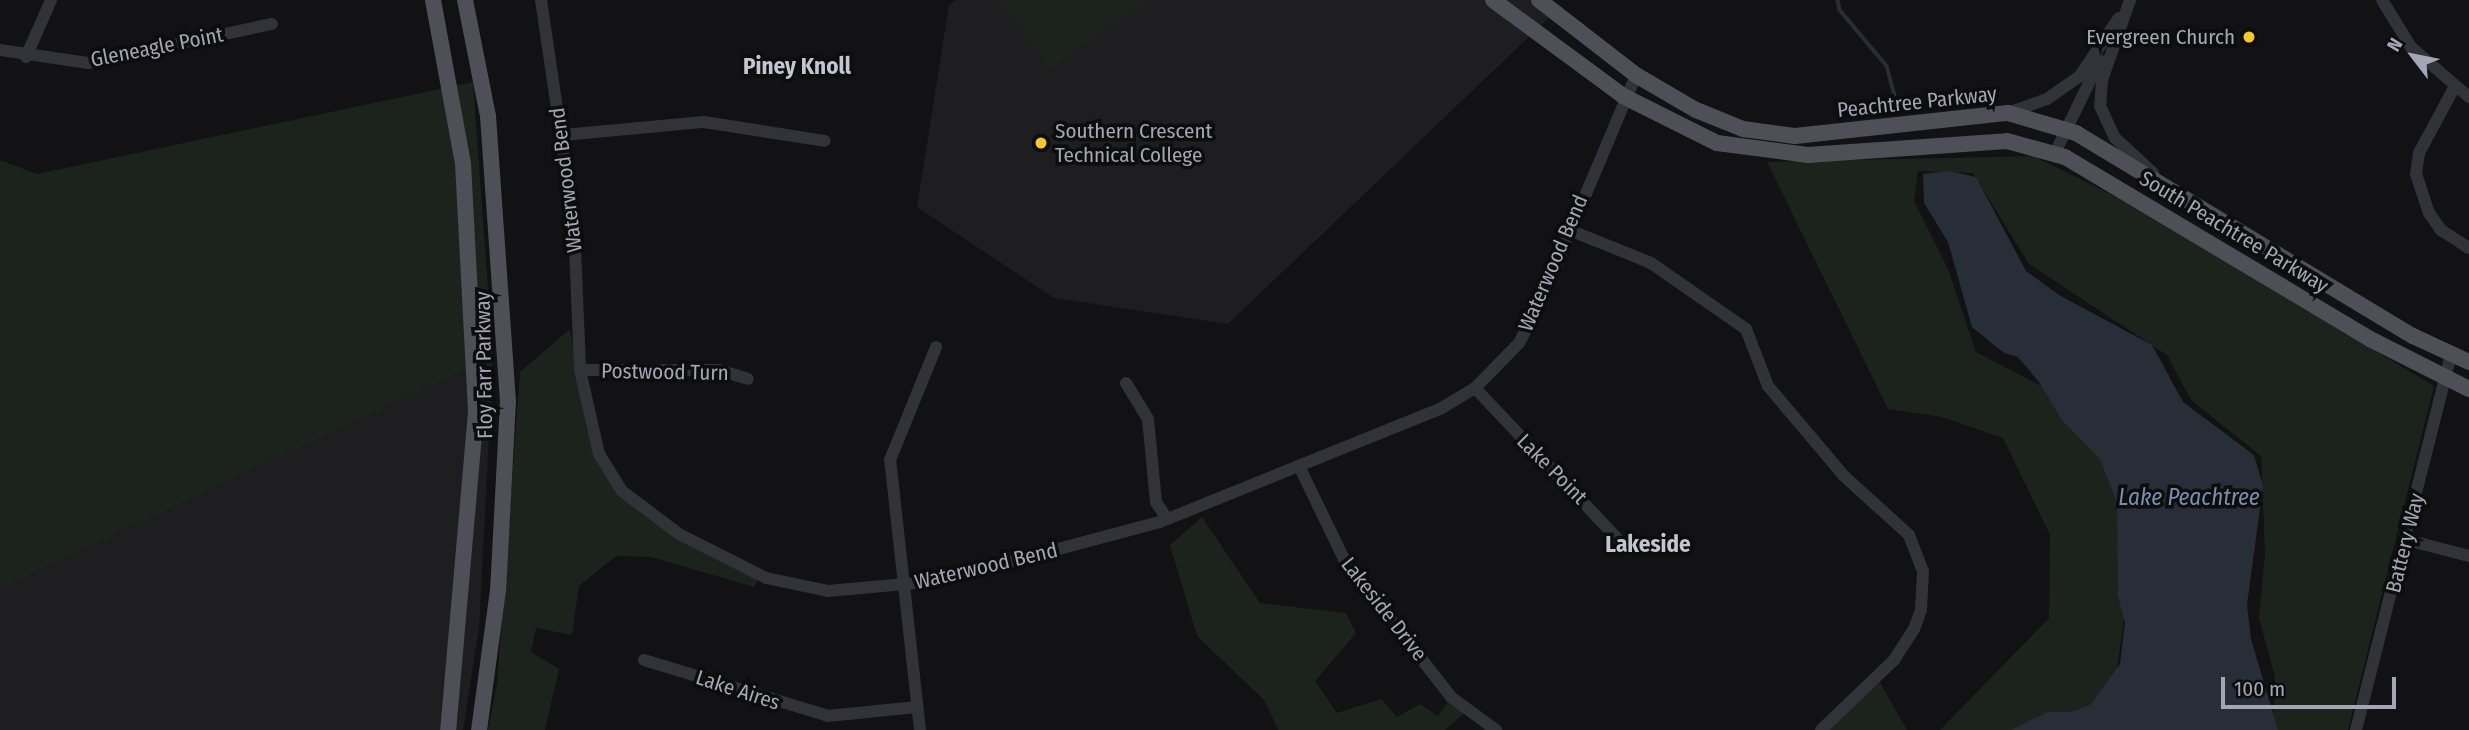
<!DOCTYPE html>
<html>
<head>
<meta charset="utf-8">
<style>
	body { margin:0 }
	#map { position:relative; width:2469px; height:730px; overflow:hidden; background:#121113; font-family:"Fira Sans Condensed",sans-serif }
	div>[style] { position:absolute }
	.built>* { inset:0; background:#1e1e20 }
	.green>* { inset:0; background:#1c231d }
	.water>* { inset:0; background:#282e37 }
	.stream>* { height:3.5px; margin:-1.75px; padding:0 1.75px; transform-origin:1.75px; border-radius:1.75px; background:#282e37 }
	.minor>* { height:12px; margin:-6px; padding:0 6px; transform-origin:6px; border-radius:6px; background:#323338 }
	.major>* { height:16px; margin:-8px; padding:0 8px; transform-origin:8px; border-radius:8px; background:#4e4f57 }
	.dots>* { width:19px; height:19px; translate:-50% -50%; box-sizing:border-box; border:4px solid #0d0d0e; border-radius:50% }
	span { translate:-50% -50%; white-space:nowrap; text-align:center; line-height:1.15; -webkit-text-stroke:7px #0d0d0e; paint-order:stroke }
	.poi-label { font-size:21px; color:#a3a6b4 }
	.right { translate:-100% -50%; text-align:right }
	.left { translate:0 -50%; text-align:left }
	.street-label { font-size:21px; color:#a3a6b4 }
	.neighbourhood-label { font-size:23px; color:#c4c5d0; font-weight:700 }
	.water-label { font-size:23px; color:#788fb0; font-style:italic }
	.north { position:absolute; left:2378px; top:21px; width:70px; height:70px; -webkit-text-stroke:5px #0d0d0e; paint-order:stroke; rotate:302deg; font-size:19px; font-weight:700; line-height:28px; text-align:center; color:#a3a6b4 }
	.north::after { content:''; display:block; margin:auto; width:24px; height:32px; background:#a3a6b4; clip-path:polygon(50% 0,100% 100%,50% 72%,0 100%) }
	.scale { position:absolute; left:2221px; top:677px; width:175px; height:32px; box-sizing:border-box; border:4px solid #a3a6b4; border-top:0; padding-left:9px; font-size:21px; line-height:24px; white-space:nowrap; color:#a3a6b4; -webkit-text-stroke:5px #0d0d0e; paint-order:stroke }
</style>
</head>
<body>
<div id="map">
	<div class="built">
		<div style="clip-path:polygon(956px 0,1541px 0,1555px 12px,1228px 324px,1054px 298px,917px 207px,949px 5px)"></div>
		<div style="clip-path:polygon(493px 357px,479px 628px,463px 730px,0 730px,0 589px)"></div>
	</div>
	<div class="green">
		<div style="clip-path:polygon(1001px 0,1146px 0,1050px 69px)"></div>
		<div style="clip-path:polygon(473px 82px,493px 357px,0 589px,0 160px,37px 174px)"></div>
		<div style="clip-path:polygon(2033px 156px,2123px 200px,2434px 386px,2348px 730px,2273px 730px,2275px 677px,2259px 618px,2265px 554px,2261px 456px,2191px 400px,2167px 355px,2029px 264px,1973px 173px,1918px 171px,1914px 201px,1948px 269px,1976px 352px,2068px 400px,2143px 484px,2114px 691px,2051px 730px,1940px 730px,2049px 618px,2050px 535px,2003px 438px,1942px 417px,1888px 409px,1767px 162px)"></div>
		<div style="clip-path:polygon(570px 329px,587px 431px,609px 480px,664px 530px,758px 579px,754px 587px,651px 557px,616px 556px,579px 586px,572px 635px,536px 628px,531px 652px,559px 669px,545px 730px,488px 730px,497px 683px,520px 372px)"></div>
		<div style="clip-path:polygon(1202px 517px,1260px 603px,1346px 613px,1356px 633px,1315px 681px,1337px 713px,1381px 699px,1397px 717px,1420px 704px,1438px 716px,1451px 697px,1463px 714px,1445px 730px,1278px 730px,1265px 701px,1197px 636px,1170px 545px)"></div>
		<div style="clip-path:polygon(1880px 682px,1907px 730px,1820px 730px)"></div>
	</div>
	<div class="water">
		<div style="clip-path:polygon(1949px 171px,1976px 177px,2026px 271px,2059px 295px,2152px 345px,2183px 402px,2254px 455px,2263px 486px,2247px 605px,2251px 639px,2278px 730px,2011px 730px,2048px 712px,2071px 712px,2090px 705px,2120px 664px,2125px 622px,2118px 597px,2117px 502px,2100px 459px,2062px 420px,2039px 382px,2018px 357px,2004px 353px,1972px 327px,1948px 242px,1924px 203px,1923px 174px)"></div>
	</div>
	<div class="stream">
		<div style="left:1838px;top:0;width:10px;rotate:79deg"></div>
		<div style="left:1840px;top:10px;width:73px;rotate:50deg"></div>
		<div style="left:1887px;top:66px;width:34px;rotate:75deg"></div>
	</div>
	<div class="minor">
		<div style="left:541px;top:0;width:226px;rotate:81.6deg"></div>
		<div style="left:574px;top:224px;width:146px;rotate:87.6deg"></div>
		<div style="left:580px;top:370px;width:86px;rotate:77.3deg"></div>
		<div style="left:599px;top:454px;width:44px;rotate:58.1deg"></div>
		<div style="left:622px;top:491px;width:71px;rotate:37deg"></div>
		<div style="left:679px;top:534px;width:97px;rotate:26.8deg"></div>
		<div style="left:766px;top:578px;width:63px;rotate:11.8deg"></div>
		<div style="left:828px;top:591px;width:110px;rotate:-5.2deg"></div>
		<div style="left:938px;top:581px;width:230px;rotate:-14.9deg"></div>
		<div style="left:1160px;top:522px;width:302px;rotate:-22deg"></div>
		<div style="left:1440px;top:409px;width:41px;rotate:-31deg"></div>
		<div style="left:1475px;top:388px;width:63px;rotate:-45.6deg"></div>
		<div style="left:1519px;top:343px;width:43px;rotate:-62.2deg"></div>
		<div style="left:1539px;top:305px;width:250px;rotate:-67.1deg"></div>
		<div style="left:2130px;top:0;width:85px;rotate:109.3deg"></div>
		<div style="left:2102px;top:80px;width:26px;rotate:94deg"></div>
		<div style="left:2100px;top:106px;width:35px;rotate:65deg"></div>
		<div style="left:2115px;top:138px;width:52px;rotate:42.6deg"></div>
		<div style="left:2382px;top:0;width:55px;rotate:58.3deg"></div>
		<div style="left:2411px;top:47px;width:77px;rotate:40.8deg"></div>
		<div style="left:0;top:50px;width:89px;rotate:8.4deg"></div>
		<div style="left:88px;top:63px;width:188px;rotate:-12deg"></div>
		<div style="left:26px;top:57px;width:62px;rotate:-66.3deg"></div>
		<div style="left:2454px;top:88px;width:74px;rotate:118.3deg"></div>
		<div style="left:2419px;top:153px;width:21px;rotate:98deg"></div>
		<div style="left:2416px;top:174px;width:41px;rotate:71.6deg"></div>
		<div style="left:2429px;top:213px;width:21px;rotate:55deg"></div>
		<div style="left:2441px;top:230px;width:33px;rotate:33deg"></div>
		<div style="left:2008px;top:113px;width:41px;rotate:-19.7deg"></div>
		<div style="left:2047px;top:99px;width:39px;rotate:-35deg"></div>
		<div style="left:2079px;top:77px;width:71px;rotate:-55.9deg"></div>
		<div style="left:563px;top:135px;width:142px;rotate:-5.3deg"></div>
		<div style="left:704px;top:122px;width:122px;rotate:8.9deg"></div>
		<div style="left:2055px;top:153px;width:103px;rotate:-64.2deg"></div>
		<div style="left:1567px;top:229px;width:91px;rotate:22deg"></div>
		<div style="left:1651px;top:263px;width:116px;rotate:34.8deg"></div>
		<div style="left:1746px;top:329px;width:61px;rotate:68.9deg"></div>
		<div style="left:1768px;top:386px;width:118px;rotate:49.8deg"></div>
		<div style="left:1844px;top:476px;width:88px;rotate:42.2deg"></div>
		<div style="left:1909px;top:535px;width:39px;rotate:69deg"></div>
		<div style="left:1923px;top:571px;width:39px;rotate:93deg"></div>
		<div style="left:1921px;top:610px;width:20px;rotate:110deg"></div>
		<div style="left:1914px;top:629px;width:37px;rotate:123deg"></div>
		<div style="left:1894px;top:660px;width:101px;rotate:136.2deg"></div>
		<div style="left:580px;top:370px;width:139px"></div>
		<div style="left:719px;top:370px;width:30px;rotate:17deg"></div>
		<div style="left:1126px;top:383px;width:42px;rotate:58.6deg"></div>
		<div style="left:1148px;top:419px;width:83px;rotate:84.5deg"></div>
		<div style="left:1156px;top:502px;width:20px;rotate:57deg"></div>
		<div style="left:1475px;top:388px;width:223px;rotate:46.6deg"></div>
		<div style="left:1299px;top:466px;width:103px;rotate:64.2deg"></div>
		<div style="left:1344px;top:559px;width:175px;rotate:52.2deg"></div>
		<div style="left:1451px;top:697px;width:56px;rotate:36.3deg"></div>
		<div style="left:2407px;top:540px;width:64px;rotate:14.5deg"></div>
		<div style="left:644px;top:660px;width:192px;rotate:16.9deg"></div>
		<div style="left:828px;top:716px;width:89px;rotate:-5.8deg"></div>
		<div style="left:920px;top:730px;width:272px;rotate:-96.3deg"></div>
		<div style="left:890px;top:460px;width:122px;rotate:-67.8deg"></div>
		<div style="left:2356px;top:730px;width:387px;rotate:-75.8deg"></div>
	</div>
	<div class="major">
		<div style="left:433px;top:0;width:166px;rotate:79.6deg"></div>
		<div style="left:463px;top:163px;width:249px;rotate:87deg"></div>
		<div style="left:476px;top:412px;width:319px;rotate:95deg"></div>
		<div style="left:465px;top:0;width:118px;rotate:78.8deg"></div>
		<div style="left:488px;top:116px;width:286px;rotate:86deg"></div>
		<div style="left:508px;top:401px;width:189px;rotate:93deg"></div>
		<div style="left:498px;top:590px;width:141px;rotate:97.7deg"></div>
		<div style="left:1493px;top:0;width:162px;rotate:36.4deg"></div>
		<div style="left:1623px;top:96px;width:105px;rotate:26.6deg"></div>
		<div style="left:1717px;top:143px;width:92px;rotate:7.5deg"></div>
		<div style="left:1808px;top:155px;width:199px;rotate:-4deg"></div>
		<div style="left:2007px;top:141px;width:60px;rotate:15.4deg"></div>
		<div style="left:2065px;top:157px;width:355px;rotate:30.8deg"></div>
		<div style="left:2370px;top:339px;width:111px;rotate:26.8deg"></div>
		<div style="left:1539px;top:0;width:123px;rotate:37.7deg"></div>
		<div style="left:1636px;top:75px;width:69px;rotate:30.3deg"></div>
		<div style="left:1696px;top:110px;width:51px;rotate:22deg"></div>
		<div style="left:1743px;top:129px;width:52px;rotate:7.7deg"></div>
		<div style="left:1795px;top:136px;width:214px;rotate:-6.2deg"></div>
		<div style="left:2008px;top:113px;width:71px;rotate:16.4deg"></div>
		<div style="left:2076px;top:133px;width:393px;rotate:31.1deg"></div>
		<div style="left:2413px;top:336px;width:62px;rotate:24.9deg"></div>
	</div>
	<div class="dots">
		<div style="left:2249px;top:37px;background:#f4c929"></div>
		<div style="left:1041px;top:143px;background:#f4c929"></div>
	</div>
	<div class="poi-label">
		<span class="right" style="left:2235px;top:37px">Evergreen Church</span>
		<span class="left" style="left:1055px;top:143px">Southern Crescent<br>Technical College</span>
	</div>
	<div class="street-label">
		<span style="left:157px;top:47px;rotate:-11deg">Gleneagle Point</span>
		<span style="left:1917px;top:102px;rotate:-6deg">Peachtree Parkway</span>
		<span style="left:566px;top:180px;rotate:-97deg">Waterwood Bend</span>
		<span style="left:2234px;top:232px;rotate:31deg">South Peachtree Parkway</span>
		<span style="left:1553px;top:263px;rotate:-67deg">Waterwood Bend</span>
		<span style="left:484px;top:365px;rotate:-91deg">Floy Farr Parkway</span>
		<span style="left:665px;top:372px;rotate:1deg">Postwood Turn</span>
		<span style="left:1552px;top:469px;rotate:45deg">Lake Point</span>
		<span style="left:2405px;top:543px;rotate:-76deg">Battery Way</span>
		<span style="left:986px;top:566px;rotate:-13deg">Waterwood Bend</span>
		<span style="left:1384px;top:609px;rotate:52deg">Lakeside Drive</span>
		<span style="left:738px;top:690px;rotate:18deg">Lake Aires</span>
	</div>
	<div class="neighbourhood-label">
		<span style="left:797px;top:66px">Piney Knoll</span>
		<span style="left:1648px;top:544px">Lakeside</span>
	</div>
	<div class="water-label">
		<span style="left:2189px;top:497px">Lake Peachtree</span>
	</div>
	<div class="north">N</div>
	<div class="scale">100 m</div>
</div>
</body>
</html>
